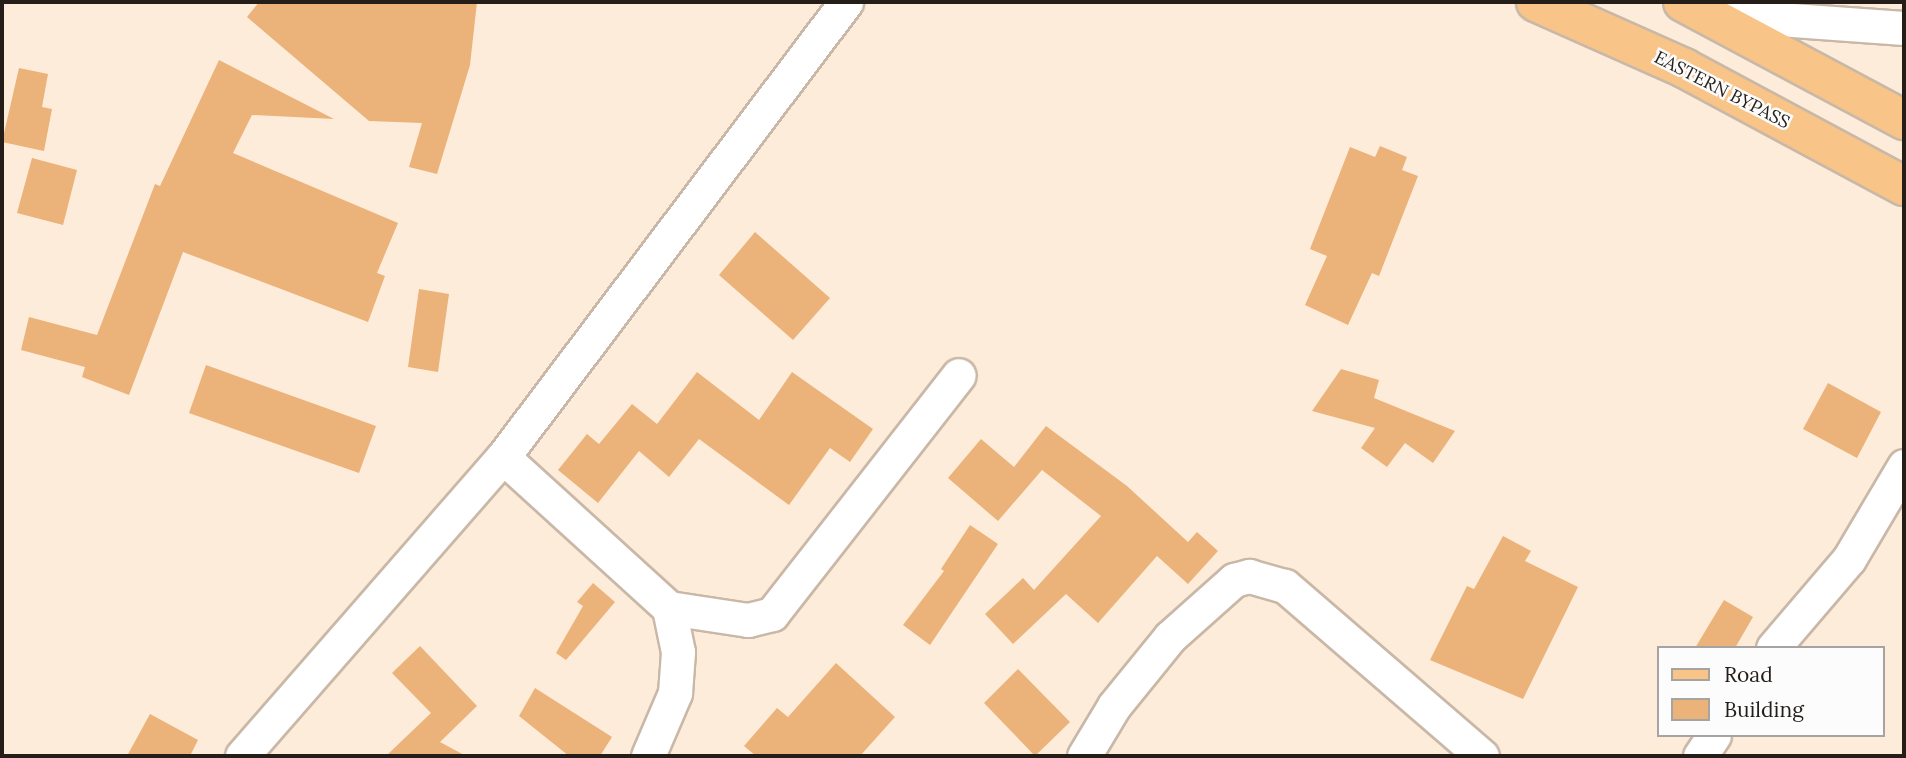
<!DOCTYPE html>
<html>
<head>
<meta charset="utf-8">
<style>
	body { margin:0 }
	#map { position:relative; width:1906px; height:758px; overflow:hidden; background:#feecda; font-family:Lora,serif }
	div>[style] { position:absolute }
	.building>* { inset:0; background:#ebb279 }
	.roads { filter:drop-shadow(2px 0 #c9b8a7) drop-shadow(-2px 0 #c9b8a7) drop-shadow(0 2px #c9b8a7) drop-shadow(0 -2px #c9b8a7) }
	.street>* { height:33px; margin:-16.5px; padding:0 16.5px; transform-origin:16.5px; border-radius:16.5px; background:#fff }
	.primary>* { height:38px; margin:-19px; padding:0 19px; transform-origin:19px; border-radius:19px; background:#f8c487 }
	span { translate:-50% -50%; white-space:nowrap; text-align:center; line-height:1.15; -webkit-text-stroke:5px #fcfcfc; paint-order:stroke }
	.street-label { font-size:18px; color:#251e18 }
	.frame { position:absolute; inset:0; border:4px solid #251e18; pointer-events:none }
	.legend { position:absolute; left:1657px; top:646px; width:228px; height:91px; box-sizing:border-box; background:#fcfcfc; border:2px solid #a6a3a1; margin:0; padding:9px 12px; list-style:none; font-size:21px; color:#251e18 }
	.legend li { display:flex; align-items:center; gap:14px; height:35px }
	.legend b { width:35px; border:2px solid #a6a3a1 }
</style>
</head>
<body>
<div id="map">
	<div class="building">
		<div style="clip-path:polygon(259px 2px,477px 2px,470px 65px,437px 174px,409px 167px,422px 123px,369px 121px,247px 17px)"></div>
		<div style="clip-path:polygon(219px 60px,334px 119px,252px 115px,233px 153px,398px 223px,377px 273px,385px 276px,368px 322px,183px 252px,129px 395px,82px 377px,85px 367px,21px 350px,29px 317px,97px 335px,155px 184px,160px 186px)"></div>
		<div style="clip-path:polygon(19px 68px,48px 74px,42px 107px,52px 109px,44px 151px,2px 142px)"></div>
		<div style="clip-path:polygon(1380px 146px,1407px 157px,1402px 170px,1418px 176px,1379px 276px,1372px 273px,1348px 325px,1305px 305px,1327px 256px,1310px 249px,1350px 147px,1375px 157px)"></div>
		<div style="clip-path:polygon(32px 158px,77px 170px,63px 225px,17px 213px)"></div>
		<div style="clip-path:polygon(755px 232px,830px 298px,793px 340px,719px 275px)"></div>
		<div style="clip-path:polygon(419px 289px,449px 294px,438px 372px,408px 367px)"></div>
		<div style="clip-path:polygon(206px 365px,376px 426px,359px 473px,189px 413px)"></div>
		<div style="clip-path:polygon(1341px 369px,1379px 380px,1374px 398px,1455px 431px,1433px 463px,1405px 443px,1387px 467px,1361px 448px,1375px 428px,1312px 411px)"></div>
		<div style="clip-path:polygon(697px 372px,759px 420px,792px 372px,873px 429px,850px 462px,830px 448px,789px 505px,699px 439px,669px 477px,639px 451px,598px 503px,558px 470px,587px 434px,599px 444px,632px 404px,657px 424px)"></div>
		<div style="clip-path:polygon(1828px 383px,1881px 412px,1857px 458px,1803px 429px)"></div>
		<div style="clip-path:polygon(1046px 426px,1127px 486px,1188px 542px,1197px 532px,1218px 551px,1188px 584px,1157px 556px,1098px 623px,1066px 594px,1013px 644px,985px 614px,1023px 578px,1034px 590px,1101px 516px,1042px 470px,998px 521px,948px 478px,981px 439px,1014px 467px)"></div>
		<div style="clip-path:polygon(970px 525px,998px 544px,930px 645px,903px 625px,944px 571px,941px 569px)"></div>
		<div style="clip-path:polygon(1503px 536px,1531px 551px,1525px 561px,1578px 587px,1523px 699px,1430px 660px,1467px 586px,1474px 589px)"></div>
		<div style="clip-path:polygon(593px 583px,615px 602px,566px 660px,556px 653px,583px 606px,577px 602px)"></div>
		<div style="clip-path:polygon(1724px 600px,1753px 617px,1735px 648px,1695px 648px)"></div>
		<div style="clip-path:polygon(420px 646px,477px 706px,440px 742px,466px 756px,386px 756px,431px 713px,392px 673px)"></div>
		<div style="clip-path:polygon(836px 663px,895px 717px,860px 756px,756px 756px,744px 746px,777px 708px,788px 717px)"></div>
		<div style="clip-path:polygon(1018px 669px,1070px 722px,1035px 756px,984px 703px)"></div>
		<div style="clip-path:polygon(535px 688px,612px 737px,600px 756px,569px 756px,519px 716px)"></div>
		<div style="clip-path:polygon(150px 714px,198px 740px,190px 756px,127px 756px)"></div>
	</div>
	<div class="roads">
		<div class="street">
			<div style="left:1709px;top:14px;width:196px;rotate:4.1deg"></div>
			<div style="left:503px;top:457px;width:224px;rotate:42.3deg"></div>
			<div style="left:1773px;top:648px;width:117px;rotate:-49.5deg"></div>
			<div style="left:1849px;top:559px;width:108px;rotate:-59.4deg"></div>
			<div style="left:242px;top:756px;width:397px;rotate:-48.9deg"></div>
			<div style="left:503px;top:457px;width:570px;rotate:-52.99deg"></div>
			<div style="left:648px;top:756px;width:69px;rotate:-66.8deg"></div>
			<div style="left:675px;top:693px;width:41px;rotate:-85.8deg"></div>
			<div style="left:678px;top:652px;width:45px;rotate:-101.6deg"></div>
			<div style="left:669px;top:608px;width:80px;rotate:8.6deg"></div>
			<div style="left:748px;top:620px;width:25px;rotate:-14deg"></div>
			<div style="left:772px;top:614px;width:303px;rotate:-52deg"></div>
			<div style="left:1084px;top:756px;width:58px;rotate:-59deg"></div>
			<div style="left:1114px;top:706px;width:89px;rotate:-50.9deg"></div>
			<div style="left:1170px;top:637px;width:86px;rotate:-41.7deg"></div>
			<div style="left:1234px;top:580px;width:16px;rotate:-15deg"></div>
			<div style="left:1249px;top:576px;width:37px;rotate:16deg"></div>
			<div style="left:1285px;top:586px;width:260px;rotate:40.8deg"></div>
			<div style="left:1700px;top:756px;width:25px;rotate:-56deg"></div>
		</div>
		<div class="primary">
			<div style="left:1536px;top:2px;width:162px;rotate:24deg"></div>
			<div style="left:1684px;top:68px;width:250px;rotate:28.2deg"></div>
			<div style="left:1683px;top:2px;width:251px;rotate:28.1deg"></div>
		</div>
	</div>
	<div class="street-label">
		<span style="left:1722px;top:90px;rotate:27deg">EASTERN BYPASS</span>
	</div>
	<div class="frame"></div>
	<ul class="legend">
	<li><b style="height:9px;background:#f8c487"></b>Road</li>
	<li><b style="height:19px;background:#ebb279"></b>Building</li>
	</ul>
</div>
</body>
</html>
